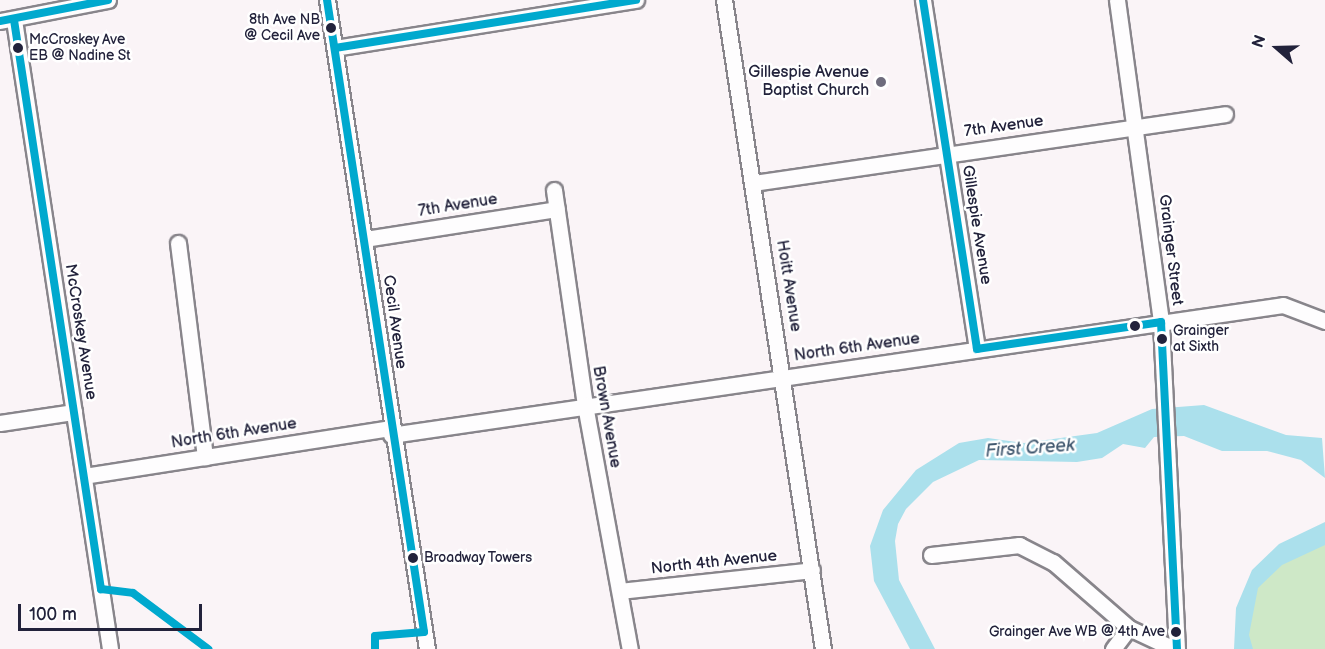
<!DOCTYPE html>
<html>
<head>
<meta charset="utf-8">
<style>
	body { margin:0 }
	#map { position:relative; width:1325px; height:649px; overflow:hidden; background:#faf4f7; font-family:"Balsamiq Sans",sans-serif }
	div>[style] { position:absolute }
	.green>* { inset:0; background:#cee8c7 }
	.water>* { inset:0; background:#abe0ec }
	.roads { filter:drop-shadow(2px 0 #88858b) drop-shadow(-2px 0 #88858b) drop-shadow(0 2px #88858b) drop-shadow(0 -2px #88858b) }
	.minor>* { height:15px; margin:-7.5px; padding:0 7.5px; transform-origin:7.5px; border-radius:7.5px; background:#fefdfe }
	.bus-1>* { height:8px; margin:-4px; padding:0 4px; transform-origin:4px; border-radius:4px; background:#00a9ce }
	.dots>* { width:16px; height:16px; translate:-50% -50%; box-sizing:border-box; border:3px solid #fff; border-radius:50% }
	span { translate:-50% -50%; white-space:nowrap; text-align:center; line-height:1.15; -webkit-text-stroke:5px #fff; paint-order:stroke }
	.bus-label { font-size:14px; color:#22223b }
	.right { translate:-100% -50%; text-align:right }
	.left { translate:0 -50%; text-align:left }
	.poi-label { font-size:16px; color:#22223b }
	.street-label { font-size:16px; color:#22223b }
	.water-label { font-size:18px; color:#41586f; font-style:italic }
	.north { position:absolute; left:1247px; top:18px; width:60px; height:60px; -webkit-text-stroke:4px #fff; paint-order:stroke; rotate:290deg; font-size:16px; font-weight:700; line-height:24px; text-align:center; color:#22223b }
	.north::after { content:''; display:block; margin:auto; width:21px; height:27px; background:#22223b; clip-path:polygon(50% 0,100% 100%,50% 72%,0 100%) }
	.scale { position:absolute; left:18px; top:604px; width:184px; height:27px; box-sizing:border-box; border:3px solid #22223b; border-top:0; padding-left:8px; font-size:18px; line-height:21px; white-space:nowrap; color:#22223b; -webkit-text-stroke:4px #fff; paint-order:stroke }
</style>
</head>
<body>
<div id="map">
	<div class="green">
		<div style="clip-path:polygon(1325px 525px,1325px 649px,1238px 649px,1243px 596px)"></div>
	</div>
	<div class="water">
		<div style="clip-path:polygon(1204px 405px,1286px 435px,1322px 438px,1325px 478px,1301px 460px,1267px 451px,1222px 451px,1184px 436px,1154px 437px,1145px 448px,1123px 444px,1102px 458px,1077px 462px,979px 460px,933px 482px,906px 509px,898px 524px,895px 541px,899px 580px,935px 649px,910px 649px,874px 581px,870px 546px,883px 510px,916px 470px,959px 443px,988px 438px,1024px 443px,1097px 433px,1152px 409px)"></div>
		<div style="clip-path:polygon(1325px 522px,1325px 545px,1282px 565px,1258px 588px,1249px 635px,1253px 649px,1234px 649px,1236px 608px,1252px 570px,1279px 544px)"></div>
	</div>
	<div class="roads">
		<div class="minor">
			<div style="left:327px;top:0;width:657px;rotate:81.24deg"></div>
			<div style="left:724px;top:0;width:657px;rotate:81.33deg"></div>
			<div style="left:923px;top:0;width:353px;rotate:81.2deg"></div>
			<div style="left:1117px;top:0;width:325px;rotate:82.2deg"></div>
			<div style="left:1161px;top:322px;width:327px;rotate:87.2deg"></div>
			<div style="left:14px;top:20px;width:636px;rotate:81.32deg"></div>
			<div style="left:0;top:21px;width:110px;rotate:-11deg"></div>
			<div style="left:335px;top:48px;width:305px;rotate:-9.1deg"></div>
			<div style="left:753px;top:183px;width:477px;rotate:-8.3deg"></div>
			<div style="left:554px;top:190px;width:217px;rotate:81.8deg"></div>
			<div style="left:585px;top:405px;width:248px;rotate:79.6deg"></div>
			<div style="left:365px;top:239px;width:194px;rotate:-8.9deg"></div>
			<div style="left:178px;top:243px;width:216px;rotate:82.8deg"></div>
			<div style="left:0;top:423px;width:75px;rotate:-8.5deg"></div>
			<div style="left:391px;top:435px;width:901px;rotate:-8.29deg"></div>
			<div style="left:1283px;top:305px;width:45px;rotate:20.9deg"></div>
			<div style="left:84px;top:476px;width:310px;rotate:-8.9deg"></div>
			<div style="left:931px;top:555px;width:89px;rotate:-6.5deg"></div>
			<div style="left:1019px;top:545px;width:38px;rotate:27deg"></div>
			<div style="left:1053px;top:562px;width:101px;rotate:41deg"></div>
			<div style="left:1129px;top:628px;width:50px;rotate:25deg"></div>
			<div style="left:620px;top:591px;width:193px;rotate:-6.2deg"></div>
			<div style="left:1113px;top:649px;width:26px;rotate:-53deg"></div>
		</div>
	</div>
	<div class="bus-1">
		<div style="left:327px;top:0;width:639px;rotate:81.27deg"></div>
		<div style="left:424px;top:632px;width:49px;rotate:175.3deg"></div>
		<div style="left:375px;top:636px;width:13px;rotate:90deg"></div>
		<div style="left:923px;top:0;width:353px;rotate:81.2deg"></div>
		<div style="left:977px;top:349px;width:186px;rotate:-8.3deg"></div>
		<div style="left:1161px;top:322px;width:327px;rotate:87.2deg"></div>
		<div style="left:14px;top:20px;width:576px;rotate:81.31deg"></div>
		<div style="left:101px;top:589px;width:32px;rotate:7deg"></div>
		<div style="left:133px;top:593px;width:94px;rotate:36.7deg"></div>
		<div style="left:0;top:21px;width:110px;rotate:-11deg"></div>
		<div style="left:335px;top:48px;width:305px;rotate:-9.1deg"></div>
	</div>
	<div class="dots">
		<div style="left:331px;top:28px;background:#22223b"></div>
		<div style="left:18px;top:48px;background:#22223b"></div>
		<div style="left:881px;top:82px;background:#6e6c7d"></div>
		<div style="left:1135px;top:326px;background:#22223b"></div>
		<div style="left:1162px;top:339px;background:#22223b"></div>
		<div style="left:413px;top:558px;background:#22223b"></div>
		<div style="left:1176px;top:632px;background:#22223b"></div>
	</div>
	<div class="bus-label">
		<span class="right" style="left:320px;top:28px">8th Ave NB<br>@ Cecil Ave</span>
		<span class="left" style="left:29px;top:48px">McCroskey Ave<br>EB @ Nadine St</span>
		<span class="left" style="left:1173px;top:339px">Grainger<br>at Sixth</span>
		<span class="left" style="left:424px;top:558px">Broadway Towers</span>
		<span class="right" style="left:1165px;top:632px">Grainger Ave WB @ 4th Ave</span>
	</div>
	<div class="poi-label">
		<span class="right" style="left:869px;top:82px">Gillespie Avenue<br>Baptist Church</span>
	</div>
	<div class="street-label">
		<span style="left:1004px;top:127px;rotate:-8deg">7th Avenue</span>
		<span style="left:458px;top:206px;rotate:-9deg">7th Avenue</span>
		<span style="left:976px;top:225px;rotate:81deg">Gillespie Avenue</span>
		<span style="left:1170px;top:250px;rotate:83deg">Grainger Street</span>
		<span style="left:788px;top:286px;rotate:81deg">Hoitt Avenue</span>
		<span style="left:394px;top:322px;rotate:82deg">Cecil Avenue</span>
		<span style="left:80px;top:332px;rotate:81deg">McCroskey Avenue</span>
		<span style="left:857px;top:348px;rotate:-8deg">North 6th Avenue</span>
		<span style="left:606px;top:417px;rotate:80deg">Brown Avenue</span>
		<span style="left:234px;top:434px;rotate:-9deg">North 6th Avenue</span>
		<span style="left:714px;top:563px;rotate:-6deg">North 4th Avenue</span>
	</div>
	<div class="water-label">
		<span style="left:1030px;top:449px;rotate:-4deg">First Creek</span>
	</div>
	<div class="north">N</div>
	<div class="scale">100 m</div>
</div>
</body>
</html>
